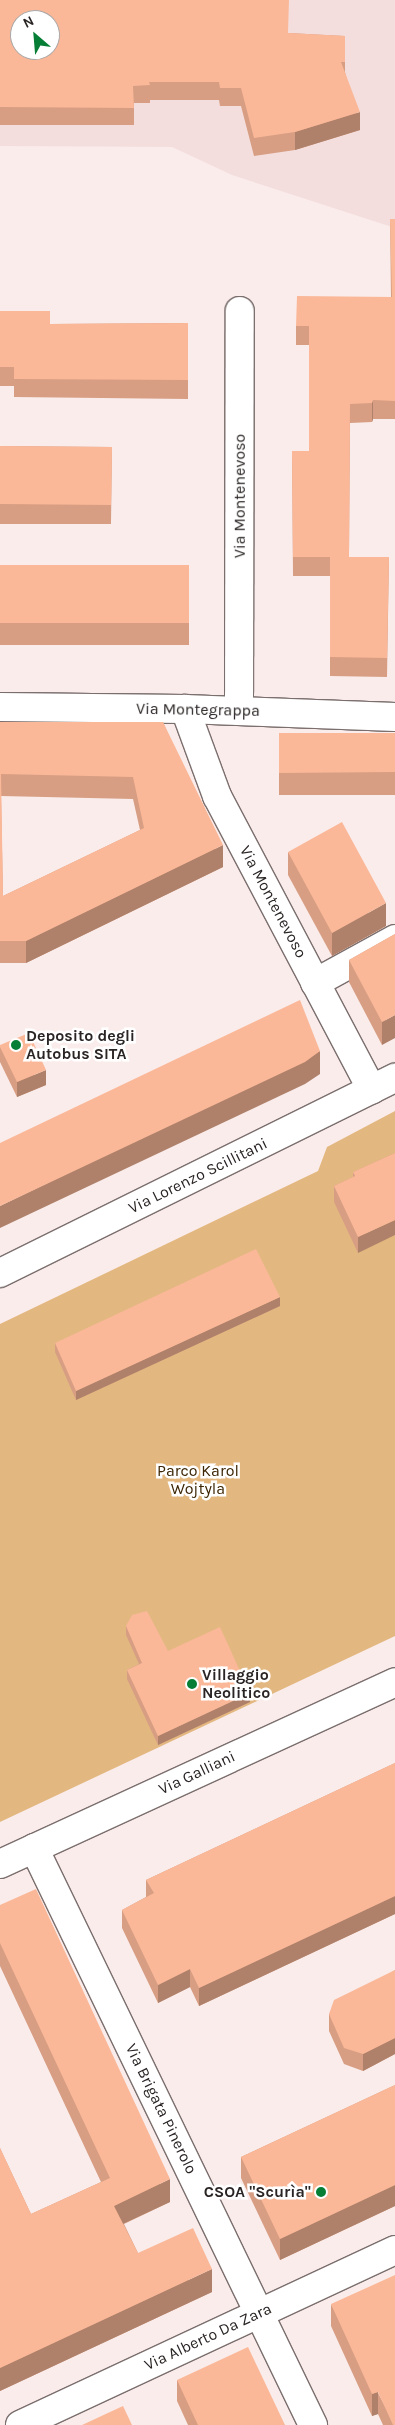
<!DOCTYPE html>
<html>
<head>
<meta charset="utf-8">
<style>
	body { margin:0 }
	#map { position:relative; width:395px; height:2425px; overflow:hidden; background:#faeceb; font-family:Karla,sans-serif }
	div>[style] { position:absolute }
	.built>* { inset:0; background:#f4dedd }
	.green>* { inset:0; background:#e3b780 }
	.roads { filter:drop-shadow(1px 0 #7b6f6e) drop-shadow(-1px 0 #7b6f6e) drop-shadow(0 1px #7b6f6e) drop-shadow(0 -1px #7b6f6e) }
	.minor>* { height:28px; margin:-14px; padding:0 14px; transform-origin:14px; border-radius:14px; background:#fff }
	.tertiary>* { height:28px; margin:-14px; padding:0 14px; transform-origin:14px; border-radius:14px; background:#fff }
	.wall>* { inset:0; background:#d79e83 }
	.shaded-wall>* { inset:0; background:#af816a }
	.building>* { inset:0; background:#fab898 }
	.dots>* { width:14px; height:14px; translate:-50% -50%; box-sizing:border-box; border:2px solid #fff; border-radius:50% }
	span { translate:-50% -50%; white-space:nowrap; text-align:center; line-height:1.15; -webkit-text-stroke:5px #fff; paint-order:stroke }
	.street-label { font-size:16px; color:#2a2524 }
	.poi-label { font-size:16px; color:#2a2524; font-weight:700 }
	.left { translate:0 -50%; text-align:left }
	.right { translate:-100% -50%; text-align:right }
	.park-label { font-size:16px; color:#3c2605 }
	.north { position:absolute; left:10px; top:10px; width:50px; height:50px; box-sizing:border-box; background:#fff; border:1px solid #aaa8a7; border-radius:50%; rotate:333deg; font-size:14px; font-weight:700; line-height:20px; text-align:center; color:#2a2524 }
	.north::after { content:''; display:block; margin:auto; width:18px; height:22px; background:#077e35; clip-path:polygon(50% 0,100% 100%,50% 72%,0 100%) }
</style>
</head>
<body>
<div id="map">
	<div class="built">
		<div style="clip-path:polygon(evenodd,0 0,395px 0,395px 228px,232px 175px,172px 147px,0 146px,0 0,20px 20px,50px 20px,50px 50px,20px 50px,20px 20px)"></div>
	</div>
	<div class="green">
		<div style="clip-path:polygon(395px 1111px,395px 1636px,0 1822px,0 1324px,318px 1171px,327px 1147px)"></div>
	</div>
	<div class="roads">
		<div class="minor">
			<div style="left:0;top:707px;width:185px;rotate:0.6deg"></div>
			<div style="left:185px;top:709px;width:210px;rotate:2.2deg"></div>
			<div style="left:185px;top:709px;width:93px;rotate:69.8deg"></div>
			<div style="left:217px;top:796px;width:332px;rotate:62.2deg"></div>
			<div style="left:239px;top:711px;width:400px;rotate:-89.9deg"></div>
			<div style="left:315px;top:983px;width:91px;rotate:-28.8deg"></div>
			<div style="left:34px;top:1848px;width:641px;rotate:64.19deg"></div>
			<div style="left:20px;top:2425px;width:414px;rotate:-25deg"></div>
		</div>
		<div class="tertiary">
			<div style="left:0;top:1273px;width:441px;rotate:-26.3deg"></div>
			<div style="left:0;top:1864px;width:435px;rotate:-24.7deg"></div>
		</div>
	</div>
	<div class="wall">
		<div style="clip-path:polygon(0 0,289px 33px,345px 36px,345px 72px,360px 130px,295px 150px,254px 156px,241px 106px,220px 106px,219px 100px,150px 100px,150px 103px,134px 103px,134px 125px,0 125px)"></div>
		<div style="clip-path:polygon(390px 219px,395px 219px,395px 419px,373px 419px,372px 422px,350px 423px,349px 557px,389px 557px,387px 677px,330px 676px,330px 576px,293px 576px,292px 451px,309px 451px,309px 345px,296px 345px,296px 326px,391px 297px)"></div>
		<div style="clip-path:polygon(0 311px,50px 324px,188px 323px,188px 399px,14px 397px,14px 386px,0 386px)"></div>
		<div style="clip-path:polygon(0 446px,112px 447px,111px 524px,0 524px)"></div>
		<div style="clip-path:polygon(0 565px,189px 565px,189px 645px,0 645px)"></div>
		<div style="clip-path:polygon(evenodd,0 722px,163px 722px,223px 867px,26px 963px,0 963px,0 722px,1px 796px,133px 799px,140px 830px,3px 896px,1px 796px)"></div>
		<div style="clip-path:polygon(279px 733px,395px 733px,395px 795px,279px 795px)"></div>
		<div style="clip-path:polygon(288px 852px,386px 926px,332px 956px,288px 875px)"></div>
		<div style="clip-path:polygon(395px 934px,382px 1045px,349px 982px,349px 960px)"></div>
		<div style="clip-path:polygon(0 1045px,46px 1085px,17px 1097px,0 1062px)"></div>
		<div style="clip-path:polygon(395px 1153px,358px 1253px,334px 1202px,334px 1186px,353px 1177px,353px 1172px)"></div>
		<div style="clip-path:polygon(280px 1306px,76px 1400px,55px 1352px,55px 1343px)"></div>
		<div style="clip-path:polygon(126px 1626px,168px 1651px,250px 1702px,158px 1745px,127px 1679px,127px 1670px,139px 1664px,126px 1635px)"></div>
		<div style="clip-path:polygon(395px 1763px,395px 1914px,199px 2006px,190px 1987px,158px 2003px,122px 1928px,122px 1910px,146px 1897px,146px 1880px)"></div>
		<div style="clip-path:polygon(0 1905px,170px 2202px,124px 2224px,138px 2253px,212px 2292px,0 2391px,0 2148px,31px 2214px,101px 2182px,0 1966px)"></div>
		<div style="clip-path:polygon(395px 1970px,395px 2054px,363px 2071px,344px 2064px,329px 2031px,329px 2014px)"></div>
		<div style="clip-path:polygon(395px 2085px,395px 2206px,280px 2260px,241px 2178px,241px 2157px)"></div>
		<div style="clip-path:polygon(331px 2304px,395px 2425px,383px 2425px,378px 2414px,372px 2416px,331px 2326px)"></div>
		<div style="clip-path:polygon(177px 2380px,285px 2425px,188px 2425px,177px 2401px)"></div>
	</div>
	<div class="shaded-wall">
		<div style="clip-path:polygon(360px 112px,360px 130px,295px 150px,295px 132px)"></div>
		<div style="clip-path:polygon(373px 400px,373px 419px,372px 422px,372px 403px)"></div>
		<div style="clip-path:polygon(223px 845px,223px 867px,26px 963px,26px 941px)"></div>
		<div style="clip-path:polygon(386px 903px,386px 926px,332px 956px,332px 933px)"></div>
		<div style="clip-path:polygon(395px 1015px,395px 1038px,382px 1045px,382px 1022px)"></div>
		<div style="clip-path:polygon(320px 1051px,320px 1074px,305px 1084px,0 1228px,0 1206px)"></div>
		<div style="clip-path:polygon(46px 1070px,46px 1085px,17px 1097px,17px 1082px)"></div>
		<div style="clip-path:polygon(395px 1220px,395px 1235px,358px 1253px,358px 1237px)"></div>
		<div style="clip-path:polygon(280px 1297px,280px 1306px,76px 1400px,76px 1391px)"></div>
		<div style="clip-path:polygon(250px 1693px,250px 1702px,158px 1745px,158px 1736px)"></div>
		<div style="clip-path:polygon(395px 1896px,395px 1914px,199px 2006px,199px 1988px)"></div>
		<div style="clip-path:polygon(190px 1969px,190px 1987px,158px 2003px,158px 1985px)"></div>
		<div style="clip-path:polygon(395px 2038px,395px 2054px,363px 2071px,363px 2054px)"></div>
		<div style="clip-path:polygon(170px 2179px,170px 2202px,114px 2228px,114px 2206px)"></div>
		<div style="clip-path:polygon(395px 2185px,395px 2206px,280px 2260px,280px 2239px)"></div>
		<div style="clip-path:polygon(212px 2269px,212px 2292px,0 2391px,0 2368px)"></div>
		<div style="clip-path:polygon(378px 2392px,378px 2414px,372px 2416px,372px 2394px)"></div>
	</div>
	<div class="building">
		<div style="clip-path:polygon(evenodd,0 0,289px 0,288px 33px,345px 36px,345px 62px,341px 62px,360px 112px,295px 132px,254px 138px,241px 88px,220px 88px,219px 82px,149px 82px,150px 85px,133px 86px,134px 108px,0 107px,0 0,20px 20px,50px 20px,50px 50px,20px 50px,20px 20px)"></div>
		<div style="clip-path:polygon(390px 219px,395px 219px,395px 401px,373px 400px,372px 403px,350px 404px,349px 557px,389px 557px,387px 658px,330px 657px,330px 557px,293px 557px,292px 451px,309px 451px,309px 326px,296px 326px,297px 296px,392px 297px)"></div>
		<div style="clip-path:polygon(0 311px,50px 311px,50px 324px,188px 323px,188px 380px,14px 379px,14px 367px,0 367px)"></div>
		<div style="clip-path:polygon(0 446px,112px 447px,111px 505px,0 504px)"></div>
		<div style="clip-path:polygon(0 565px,189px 565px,189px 623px,0 623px)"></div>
		<div style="clip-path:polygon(evenodd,0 722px,163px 722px,223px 845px,26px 941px,0 941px,0 722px,1px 774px,133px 777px,144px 828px,3px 896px,1px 774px)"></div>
		<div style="clip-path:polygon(279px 733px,395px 733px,395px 772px,279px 773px)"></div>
		<div style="clip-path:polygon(342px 822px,386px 903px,332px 933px,288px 852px)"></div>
		<div style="clip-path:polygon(395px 934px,395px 1015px,382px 1022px,349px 960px)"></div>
		<div style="clip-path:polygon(300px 1000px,320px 1051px,305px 1062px,0 1206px,0 1143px)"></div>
		<div style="clip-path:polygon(29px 1033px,46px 1070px,17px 1082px,0 1047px,0 1045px)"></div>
		<div style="clip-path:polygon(395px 1153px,395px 1220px,358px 1237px,334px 1186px,355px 1176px,353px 1172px)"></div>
		<div style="clip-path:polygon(256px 1249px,280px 1297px,76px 1391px,55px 1343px)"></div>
		<div style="clip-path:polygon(147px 1611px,168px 1651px,220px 1627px,250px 1693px,158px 1736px,127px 1670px,142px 1663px,126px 1626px,132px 1615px)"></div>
		<div style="clip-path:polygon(395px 1763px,395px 1896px,199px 1988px,190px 1969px,158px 1985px,122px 1910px,154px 1893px,146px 1880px)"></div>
		<div style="clip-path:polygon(36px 1889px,170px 2179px,114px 2206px,138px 2253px,193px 2228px,212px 2269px,0 2368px,0 2148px,31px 2214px,110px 2178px,0 1943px,0 1905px)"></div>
		<div style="clip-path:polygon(395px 1970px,395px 2038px,363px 2054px,344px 2048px,329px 2014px,334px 2000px)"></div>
		<div style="clip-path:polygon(395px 2085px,395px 2185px,280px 2239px,241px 2157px)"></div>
		<div style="clip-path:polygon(395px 2275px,395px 2425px,393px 2425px,378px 2392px,372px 2394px,331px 2304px)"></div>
		<div style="clip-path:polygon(248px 2347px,285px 2425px,198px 2425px,177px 2380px)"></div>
		<div style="clip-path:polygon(123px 2406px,132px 2425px,82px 2425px)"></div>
	</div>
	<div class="dots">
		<div style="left:16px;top:1045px;background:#077e35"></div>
		<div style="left:192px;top:1684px;background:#077e35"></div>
		<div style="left:321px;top:2192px;background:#077e35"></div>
	</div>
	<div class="street-label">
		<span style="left:240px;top:496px;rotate:-90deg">Via Montenevoso</span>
		<span style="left:198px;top:710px;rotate:1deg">Via Montegrappa</span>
		<span style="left:273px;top:902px;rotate:62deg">Via Montenevoso</span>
		<span style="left:198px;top:1176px;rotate:-26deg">Via Lorenzo Scillitani</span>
		<span style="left:197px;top:1773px;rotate:-25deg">Via Galliani</span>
		<span style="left:161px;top:2109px;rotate:64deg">Via Brigata Pinerolo</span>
		<span style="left:208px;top:2337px;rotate:-25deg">Via Alberto Da Zara</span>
	</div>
	<div class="poi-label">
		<span class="left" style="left:26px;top:1045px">Deposito degli<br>Autobus SITA</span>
		<span class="left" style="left:202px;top:1684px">Villaggio<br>Neolitico</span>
		<span class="right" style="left:311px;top:2192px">CSOA "Scurìa"</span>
	</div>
	<div class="park-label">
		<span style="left:198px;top:1480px">Parco Karol<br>Wojtyla</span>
	</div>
	<div class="north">N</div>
</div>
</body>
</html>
